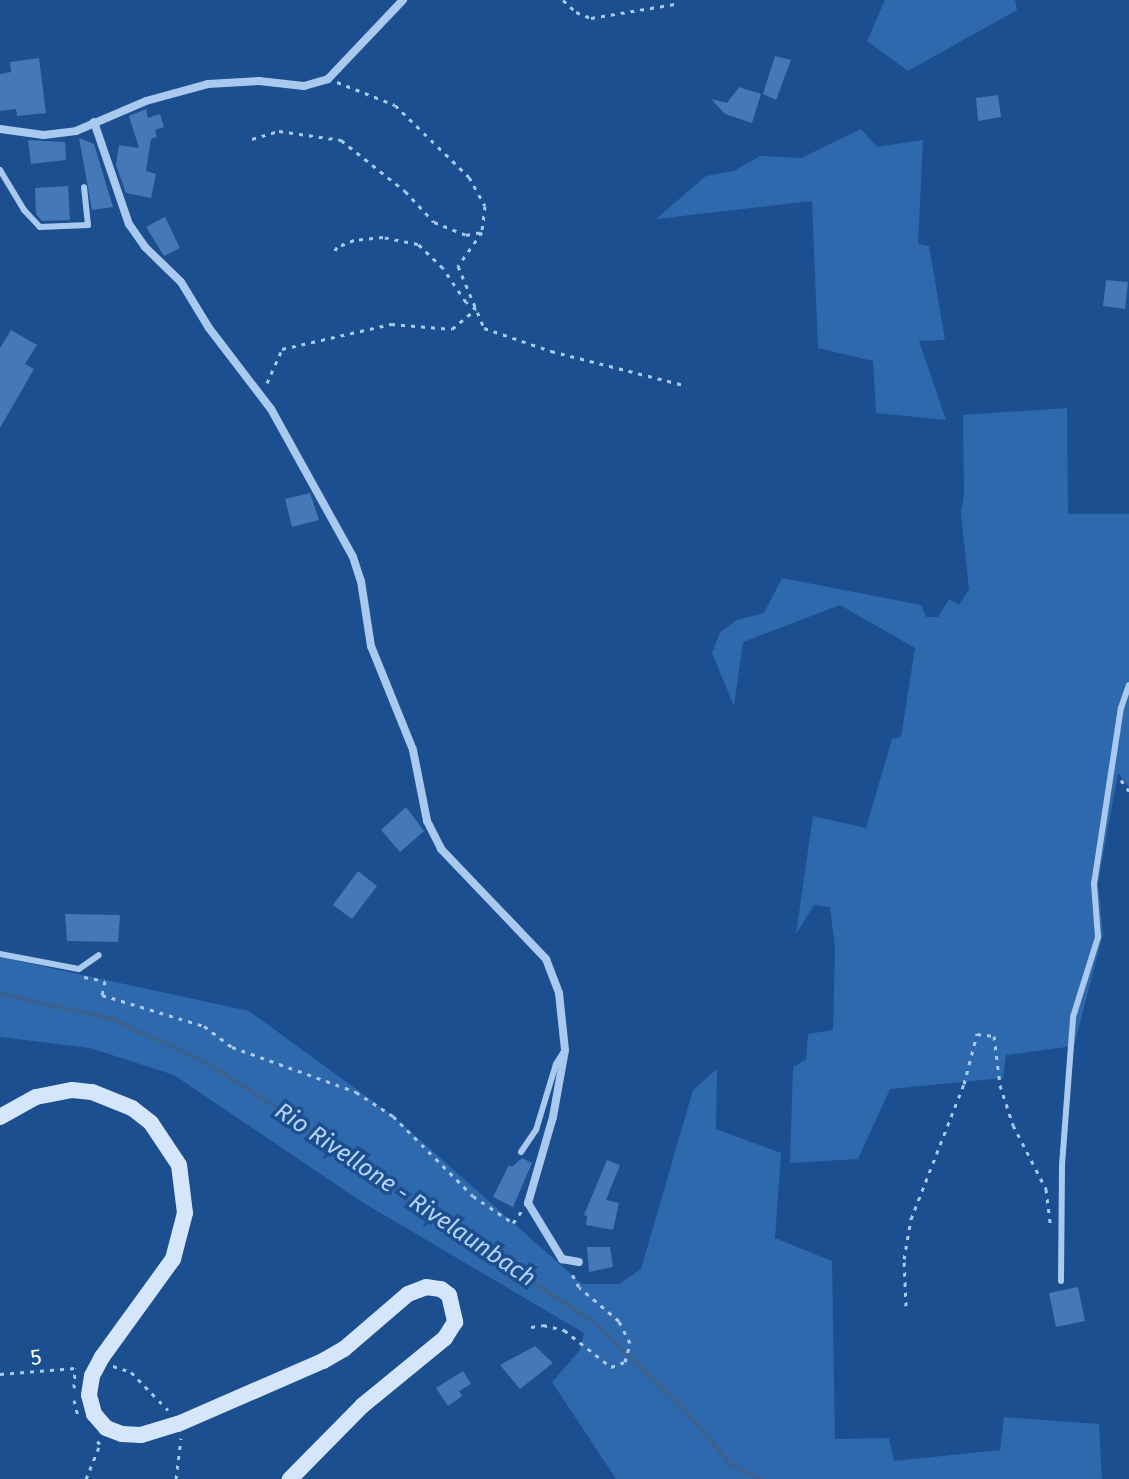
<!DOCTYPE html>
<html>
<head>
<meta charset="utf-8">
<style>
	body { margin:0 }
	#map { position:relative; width:1129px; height:1479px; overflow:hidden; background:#1b4f8f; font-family:"Fira Sans",sans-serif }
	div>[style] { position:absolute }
	.green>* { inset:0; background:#2e69ad }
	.stream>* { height:4px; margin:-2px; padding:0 2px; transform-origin:2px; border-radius:2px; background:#3c6290 }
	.building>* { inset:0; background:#4478b7 }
	.path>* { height:3px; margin-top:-1.5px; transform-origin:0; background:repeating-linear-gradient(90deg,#a9c9ee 0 4px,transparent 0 10px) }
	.lane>* { height:6px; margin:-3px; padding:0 3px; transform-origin:3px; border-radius:3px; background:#a9c9ee }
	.street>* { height:8px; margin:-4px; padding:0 4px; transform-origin:4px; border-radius:4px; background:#a9c9ee }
	.secondary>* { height:16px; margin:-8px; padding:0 8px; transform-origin:8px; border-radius:8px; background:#d6e6fa }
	span { translate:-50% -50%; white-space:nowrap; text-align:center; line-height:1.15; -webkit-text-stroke:7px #1b4f8f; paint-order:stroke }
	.street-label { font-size:22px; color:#fff }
	.water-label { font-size:24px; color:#b5d3f5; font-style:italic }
</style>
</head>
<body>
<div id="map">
	<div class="green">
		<div style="clip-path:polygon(885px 0,1015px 0,1017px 10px,908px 71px,867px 41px)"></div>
		<div style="clip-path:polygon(861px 129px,877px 147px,923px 140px,918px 244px,929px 246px,945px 340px,919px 341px,946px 420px,876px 413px,873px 361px,818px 348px,812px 201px,656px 219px,706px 176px,734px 171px,760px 156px,801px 158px)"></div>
		<div style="clip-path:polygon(1067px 408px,1068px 514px,1129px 514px,1129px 787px,1118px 773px,1098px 883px,1103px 934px,1074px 1046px,1006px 1055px,1003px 1078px,890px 1089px,858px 1159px,790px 1163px,793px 1067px,806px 1060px,808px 1034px,833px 1030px,835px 948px,830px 907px,814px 905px,796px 934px,813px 816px,866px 828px,892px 739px,901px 737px,915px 648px,840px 605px,743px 642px,734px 706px,712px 653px,720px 632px,737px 620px,764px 613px,782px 578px,921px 605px,926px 617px,938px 617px,949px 599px,959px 605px,969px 589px,961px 514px,964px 493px,963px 415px)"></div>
		<div style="clip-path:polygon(0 957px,249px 1011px,393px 1116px,582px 1284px,619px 1284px,641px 1269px,693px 1090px,717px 1069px,716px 1129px,781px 1153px,775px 1238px,832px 1261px,835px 1439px,889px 1438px,894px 1461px,1000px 1450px,1004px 1417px,1099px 1424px,1102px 1479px,616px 1479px,552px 1382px,580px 1350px,584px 1333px,362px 1202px,174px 1075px,90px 1048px,0 1037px)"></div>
	</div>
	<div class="stream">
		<div style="left:0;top:994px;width:116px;rotate:12.5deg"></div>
		<div style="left:113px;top:1019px;width:104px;rotate:25.1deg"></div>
		<div style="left:207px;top:1063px;width:139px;rotate:32.7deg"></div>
		<div style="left:324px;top:1138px;width:122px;rotate:36.3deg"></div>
		<div style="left:422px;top:1210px;width:208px;rotate:33.2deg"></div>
		<div style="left:596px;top:1324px;width:118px;rotate:44deg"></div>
		<div style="left:681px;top:1406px;width:77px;rotate:49.7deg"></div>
		<div style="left:731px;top:1465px;width:32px;rotate:26deg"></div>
	</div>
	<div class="building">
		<div style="clip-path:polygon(775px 56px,791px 60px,776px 100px,763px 94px)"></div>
		<div style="clip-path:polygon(39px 58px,46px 113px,17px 116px,16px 109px,0 111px,0 74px,11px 72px,10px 62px)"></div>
		<div style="clip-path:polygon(739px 87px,761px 94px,752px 123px,725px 114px,711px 99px,727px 103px)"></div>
		<div style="clip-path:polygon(998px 95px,1001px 117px,978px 121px,976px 98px)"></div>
		<div style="clip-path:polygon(146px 109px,148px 118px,160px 114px,164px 127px,155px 130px,157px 137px,151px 139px,146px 171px,156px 174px,151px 198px,126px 193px,116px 165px,119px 145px,139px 148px,129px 116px)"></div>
		<div style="clip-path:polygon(79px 138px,94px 144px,113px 207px,92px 210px)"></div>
		<div style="clip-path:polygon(28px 140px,65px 142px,66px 160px,31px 164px)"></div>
		<div style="clip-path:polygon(68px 186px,70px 220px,42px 221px,36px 214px,35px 188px)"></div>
		<div style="clip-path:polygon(165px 217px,180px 248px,164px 256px,146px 227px)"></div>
		<div style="clip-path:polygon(1106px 280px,1128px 282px,1125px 309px,1103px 306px)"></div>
		<div style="clip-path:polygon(11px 330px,37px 345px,25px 364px,34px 369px,0 428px,0 348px)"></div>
		<div style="clip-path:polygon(310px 493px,319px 520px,292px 527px,285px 499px)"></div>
		<div style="clip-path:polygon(406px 807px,424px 831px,400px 852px,381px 830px)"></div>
		<div style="clip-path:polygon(358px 871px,377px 886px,352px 919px,333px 905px)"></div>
		<div style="clip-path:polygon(65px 914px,120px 915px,118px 942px,67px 941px)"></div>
		<div style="clip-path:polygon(522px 1158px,532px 1163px,513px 1207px,493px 1197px,509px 1165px,512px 1167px)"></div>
		<div style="clip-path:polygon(607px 1160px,620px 1165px,606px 1200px,619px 1203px,613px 1230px,586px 1225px,587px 1216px,584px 1215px)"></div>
		<div style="clip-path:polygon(587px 1247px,610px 1247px,613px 1267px,589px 1272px)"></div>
		<div style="clip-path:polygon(1078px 1287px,1085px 1321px,1056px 1327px,1049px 1293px)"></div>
		<div style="clip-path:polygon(535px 1346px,553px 1363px,520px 1389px,500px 1365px)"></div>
		<div style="clip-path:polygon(463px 1371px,471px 1384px,459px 1391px,462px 1396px,448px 1406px,436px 1388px)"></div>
	</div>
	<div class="path">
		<div style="left:563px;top:0;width:18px;rotate:43deg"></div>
		<div style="left:576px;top:12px;width:16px;rotate:22deg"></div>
		<div style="left:591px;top:18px;width:85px;rotate:-9.5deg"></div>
		<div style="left:337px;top:82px;width:62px;rotate:21.6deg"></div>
		<div style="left:395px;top:105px;width:103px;rotate:44.2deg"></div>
		<div style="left:469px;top:177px;width:33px;rotate:61deg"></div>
		<div style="left:485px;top:206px;width:26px;rotate:97deg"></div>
		<div style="left:482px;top:232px;width:42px;rotate:125.2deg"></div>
		<div style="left:458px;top:266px;width:67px;rotate:67.2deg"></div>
		<div style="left:484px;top:328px;width:71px;rotate:18.9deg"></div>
		<div style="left:551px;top:351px;width:140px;rotate:14.4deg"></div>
		<div style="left:252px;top:139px;width:28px;rotate:-17deg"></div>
		<div style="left:279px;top:131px;width:63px;rotate:8.3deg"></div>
		<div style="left:341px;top:140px;width:82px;rotate:38.6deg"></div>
		<div style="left:405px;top:191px;width:42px;rotate:46.9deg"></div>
		<div style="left:434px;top:222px;width:35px;rotate:22deg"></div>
		<div style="left:466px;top:235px;width:16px;rotate:-11deg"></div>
		<div style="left:267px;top:383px;width:37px;rotate:-66deg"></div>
		<div style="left:282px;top:349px;width:112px;rotate:-12.9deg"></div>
		<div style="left:391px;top:324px;width:61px;rotate:4.7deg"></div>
		<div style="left:452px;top:329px;width:31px;rotate:-40deg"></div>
		<div style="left:476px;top:309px;width:12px;rotate:-145deg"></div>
		<div style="left:466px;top:302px;width:41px;rotate:-124.1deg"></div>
		<div style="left:443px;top:268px;width:35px;rotate:-136deg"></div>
		<div style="left:418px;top:244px;width:36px;rotate:-169deg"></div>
		<div style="left:383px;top:237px;width:29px;rotate:174deg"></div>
		<div style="left:354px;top:240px;width:18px;rotate:158deg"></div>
		<div style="left:337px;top:247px;width:6px;rotate:121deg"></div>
		<div style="left:1121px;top:780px;width:14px;rotate:54deg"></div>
		<div style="left:84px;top:977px;width:21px;rotate:11deg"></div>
		<div style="left:105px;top:981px;width:14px;rotate:102deg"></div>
		<div style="left:102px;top:995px;width:107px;rotate:16.9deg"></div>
		<div style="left:204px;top:1026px;width:35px;rotate:37deg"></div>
		<div style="left:232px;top:1047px;width:132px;rotate:19.9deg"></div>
		<div style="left:356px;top:1092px;width:44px;rotate:33deg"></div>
		<div style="left:393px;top:1116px;width:113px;rotate:45deg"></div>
		<div style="left:473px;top:1196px;width:48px;rotate:34deg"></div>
		<div style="left:513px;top:1223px;width:14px;rotate:-54deg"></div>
		<div style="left:906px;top:1306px;width:47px;rotate:-92.4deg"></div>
		<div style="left:904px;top:1259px;width:41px;rotate:-80.1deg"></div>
		<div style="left:911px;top:1219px;width:145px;rotate:-68.6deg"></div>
		<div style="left:964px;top:1084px;width:52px;rotate:-75.4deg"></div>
		<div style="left:977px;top:1034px;width:17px;rotate:7deg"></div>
		<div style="left:994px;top:1036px;width:49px;rotate:83deg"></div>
		<div style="left:1000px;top:1085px;width:42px;rotate:72deg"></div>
		<div style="left:1013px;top:1125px;width:72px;rotate:62.7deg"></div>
		<div style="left:1046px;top:1189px;width:35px;rotate:83deg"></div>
		<div style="left:531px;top:1327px;width:12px;rotate:-9deg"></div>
		<div style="left:543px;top:1325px;width:22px;rotate:13deg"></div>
		<div style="left:564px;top:1330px;width:60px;rotate:38.2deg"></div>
		<div style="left:611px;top:1367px;width:15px;rotate:-20deg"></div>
		<div style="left:625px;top:1362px;width:20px;rotate:-75deg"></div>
		<div style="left:630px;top:1343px;width:25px;rotate:-117deg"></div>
		<div style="left:619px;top:1321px;width:52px;rotate:-139.6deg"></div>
		<div style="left:579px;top:1287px;width:19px;rotate:-118deg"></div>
		<div style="left:113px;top:1366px;width:19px;rotate:18deg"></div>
		<div style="left:131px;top:1372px;width:53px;rotate:45.8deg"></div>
		<div style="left:0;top:1374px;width:76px;rotate:-4.5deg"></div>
		<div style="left:74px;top:1388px;width:20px;rotate:-87deg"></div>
		<div style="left:74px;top:1400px;width:16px;rotate:76deg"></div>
		<div style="left:86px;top:1479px;width:38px;rotate:-68deg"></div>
		<div style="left:100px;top:1444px;width:4px;rotate:-135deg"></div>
		<div style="left:176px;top:1479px;width:41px;rotate:-83deg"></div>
	</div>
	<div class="lane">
		<div style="left:0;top:170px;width:47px;rotate:59deg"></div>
		<div style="left:24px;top:210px;width:23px;rotate:47deg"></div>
		<div style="left:40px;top:227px;width:48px;rotate:-2.4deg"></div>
		<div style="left:88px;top:225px;width:38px;rotate:-96deg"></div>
		<div style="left:0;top:954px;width:80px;rotate:10.8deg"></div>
		<div style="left:79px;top:969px;width:24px;rotate:-35deg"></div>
		<div style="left:521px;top:1152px;width:27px;rotate:-56deg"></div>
		<div style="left:536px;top:1130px;width:69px;rotate:-73.1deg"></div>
		<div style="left:556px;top:1064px;width:13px;rotate:-58deg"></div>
		<div style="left:1061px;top:1281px;width:116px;rotate:-89.5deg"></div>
		<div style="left:1062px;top:1165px;width:148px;rotate:-85.7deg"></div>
		<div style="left:1073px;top:1017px;width:84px;rotate:-72.6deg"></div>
		<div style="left:1098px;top:937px;width:53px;rotate:-94.3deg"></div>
		<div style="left:1094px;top:884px;width:178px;rotate:-81.3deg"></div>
		<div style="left:1121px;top:708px;width:24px;rotate:-71deg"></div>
	</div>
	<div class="street">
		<div style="left:94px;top:122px;width:108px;rotate:71.1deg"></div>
		<div style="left:129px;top:224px;width:28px;rotate:55deg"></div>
		<div style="left:145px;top:247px;width:50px;rotate:44.2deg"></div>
		<div style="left:181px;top:282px;width:54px;rotate:58.7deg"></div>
		<div style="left:209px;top:328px;width:102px;rotate:52.6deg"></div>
		<div style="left:271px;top:409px;width:169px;rotate:61deg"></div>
		<div style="left:353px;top:557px;width:25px;rotate:72deg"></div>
		<div style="left:361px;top:581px;width:66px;rotate:81.3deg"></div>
		<div style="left:371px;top:646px;width:112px;rotate:68deg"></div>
		<div style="left:413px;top:750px;width:72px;rotate:78.8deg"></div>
		<div style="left:427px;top:821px;width:31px;rotate:63deg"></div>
		<div style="left:441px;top:849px;width:152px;rotate:46.3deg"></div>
		<div style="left:546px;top:959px;width:36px;rotate:69deg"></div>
		<div style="left:559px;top:993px;width:57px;rotate:84deg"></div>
		<div style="left:565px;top:1050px;width:68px;rotate:100.2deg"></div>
		<div style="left:553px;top:1117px;width:90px;rotate:106.2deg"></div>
		<div style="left:528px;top:1203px;width:66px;rotate:58.7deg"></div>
		<div style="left:562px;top:1259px;width:17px;rotate:10deg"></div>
		<div style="left:0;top:129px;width:44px;rotate:7.8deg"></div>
		<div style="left:44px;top:135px;width:32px;rotate:-7deg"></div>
		<div style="left:76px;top:131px;width:76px;rotate:-23.2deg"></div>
		<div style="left:146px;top:101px;width:64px;rotate:-15.3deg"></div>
		<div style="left:208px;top:84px;width:51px;rotate:-3.4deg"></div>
		<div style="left:259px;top:81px;width:45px;rotate:6.3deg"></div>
		<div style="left:304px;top:86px;width:25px;rotate:-16deg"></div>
		<div style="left:328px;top:79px;width:109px;rotate:-46.5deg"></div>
	</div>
	<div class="secondary">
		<div style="left:0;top:1117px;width:41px;rotate:-29.1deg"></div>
		<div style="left:36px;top:1097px;width:37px;rotate:-11deg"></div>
		<div style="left:72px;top:1090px;width:20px;rotate:6deg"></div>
		<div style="left:92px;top:1092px;width:43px;rotate:21.8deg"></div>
		<div style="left:132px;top:1108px;width:24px;rotate:38deg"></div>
		<div style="left:151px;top:1123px;width:50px;rotate:56.3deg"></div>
		<div style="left:179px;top:1165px;width:48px;rotate:82.9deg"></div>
		<div style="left:185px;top:1213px;width:48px;rotate:104.6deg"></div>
		<div style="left:173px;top:1259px;width:121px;rotate:125.9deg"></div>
		<div style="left:102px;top:1357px;width:21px;rotate:118deg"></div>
		<div style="left:92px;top:1376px;width:19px;rotate:99deg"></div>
		<div style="left:89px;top:1395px;width:20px;rotate:75deg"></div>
		<div style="left:94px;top:1414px;width:18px;rotate:49deg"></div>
		<div style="left:106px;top:1428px;width:17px;rotate:21deg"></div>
		<div style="left:122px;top:1434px;width:19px;rotate:3deg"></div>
		<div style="left:141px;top:1435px;width:39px;rotate:-17deg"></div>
		<div style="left:178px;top:1424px;width:158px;rotate:-23.5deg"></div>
		<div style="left:323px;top:1361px;width:24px;rotate:-30deg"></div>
		<div style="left:344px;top:1349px;width:84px;rotate:-40.7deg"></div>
		<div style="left:408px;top:1294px;width:19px;rotate:-21deg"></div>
		<div style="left:426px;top:1287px;width:15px;rotate:8deg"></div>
		<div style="left:441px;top:1289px;width:10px;rotate:37deg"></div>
		<div style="left:449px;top:1295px;width:28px;rotate:77deg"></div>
		<div style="left:455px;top:1322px;width:19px;rotate:122deg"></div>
		<div style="left:445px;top:1338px;width:107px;rotate:140.7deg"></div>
		<div style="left:362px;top:1406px;width:103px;rotate:134.6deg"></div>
	</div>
	<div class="street-label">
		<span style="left:36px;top:1357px;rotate:-6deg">5</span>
	</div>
	<div class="water-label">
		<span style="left:405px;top:1195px;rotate:34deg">Rio Rivellone - Rivelaunbach</span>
	</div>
</div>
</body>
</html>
